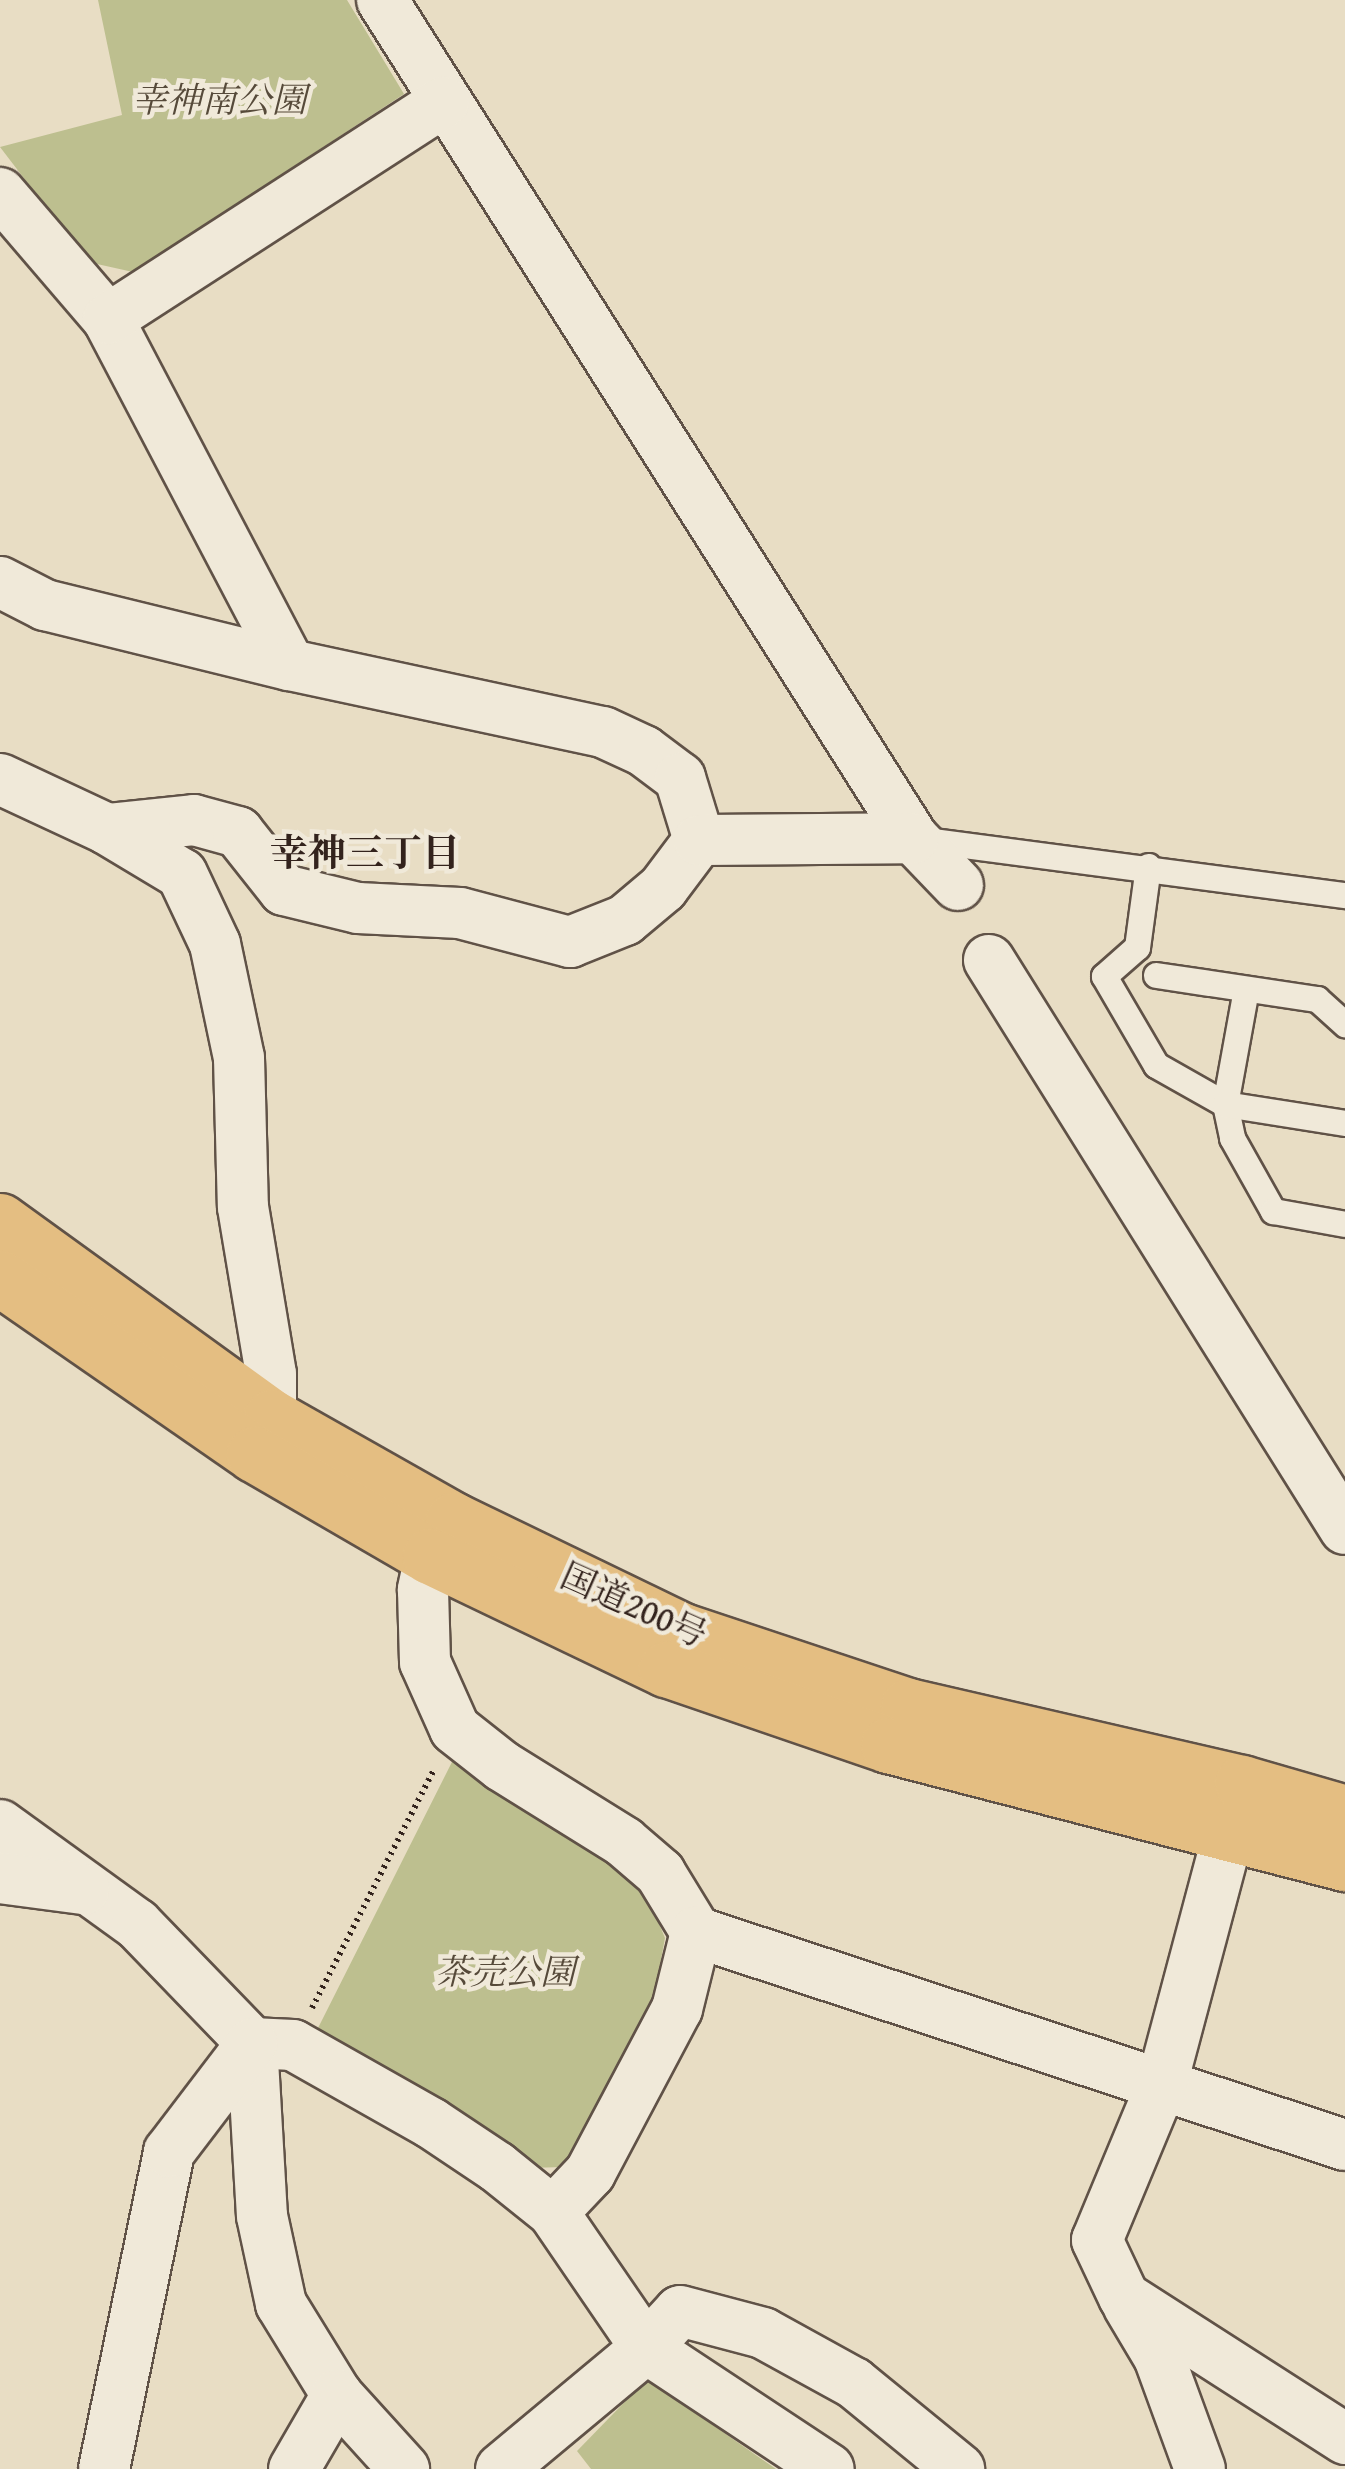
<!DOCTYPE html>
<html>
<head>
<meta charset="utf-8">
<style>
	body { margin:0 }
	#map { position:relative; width:1345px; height:2469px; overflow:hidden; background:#e8ddc4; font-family:"Gentium Book Plus","Noto Serif JP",serif }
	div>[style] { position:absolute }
	.green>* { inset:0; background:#bdbf8f }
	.path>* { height:6px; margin-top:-3px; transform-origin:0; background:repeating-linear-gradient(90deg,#33231d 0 2.5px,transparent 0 7.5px) }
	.roads { filter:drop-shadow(2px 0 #605247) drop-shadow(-2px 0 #605247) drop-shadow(0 2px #605247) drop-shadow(0 -2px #605247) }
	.lane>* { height:25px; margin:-12.5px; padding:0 12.5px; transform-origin:12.5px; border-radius:12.5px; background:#f0e9d9 }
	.street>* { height:50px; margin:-25px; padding:0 25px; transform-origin:25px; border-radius:25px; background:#f0e9d9 }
	.highway>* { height:55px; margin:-27.5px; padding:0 27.5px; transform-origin:27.5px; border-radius:27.5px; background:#e4be82 }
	span { translate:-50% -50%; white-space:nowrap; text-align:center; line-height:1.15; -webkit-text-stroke:9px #f0e9d9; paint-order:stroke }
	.park-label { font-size:35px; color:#564a3a; font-style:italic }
	.street-label { font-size:35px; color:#33231d }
	.neighbourhood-label { font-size:38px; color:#33231d; font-weight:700 }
</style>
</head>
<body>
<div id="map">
	<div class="green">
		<div style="clip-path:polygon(98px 0,347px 0,404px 94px,133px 272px,88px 262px,0 147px,122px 115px)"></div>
		<div style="clip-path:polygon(453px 1760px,630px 1876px,649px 1900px,665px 1938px,654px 1998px,563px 2167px,529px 2168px,469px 2119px,317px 2030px)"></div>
		<div style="clip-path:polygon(647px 2379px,776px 2469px,591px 2469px,577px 2451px)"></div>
	</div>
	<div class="path">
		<div style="left:312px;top:2008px;width:267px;rotate:-62.9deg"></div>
	</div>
	<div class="roads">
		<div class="lane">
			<div style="left:918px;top:839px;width:431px;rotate:7.5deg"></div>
			<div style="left:1148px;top:866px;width:82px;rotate:97.7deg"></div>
			<div style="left:1137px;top:947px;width:44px;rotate:138.7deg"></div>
			<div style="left:1104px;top:976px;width:103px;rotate:59.7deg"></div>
			<div style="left:1156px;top:1065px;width:79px;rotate:29.5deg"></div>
			<div style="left:1225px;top:1104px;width:35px;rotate:78deg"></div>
			<div style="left:1232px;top:1138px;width:84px;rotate:60.7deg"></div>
			<div style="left:1273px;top:1211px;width:73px;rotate:10.2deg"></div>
			<div style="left:1156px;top:975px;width:163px;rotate:8.5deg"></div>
			<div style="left:1317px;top:999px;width:38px;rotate:42deg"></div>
			<div style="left:1246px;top:989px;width:117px;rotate:100.3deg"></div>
			<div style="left:1225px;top:1104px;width:121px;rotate:9deg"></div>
		</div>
		<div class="street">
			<div style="left:382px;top:0;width:992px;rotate:57.64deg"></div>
			<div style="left:913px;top:838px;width:65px;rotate:46.2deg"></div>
			<div style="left:0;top:193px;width:166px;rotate:49.4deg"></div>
			<div style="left:108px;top:319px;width:391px;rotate:62.3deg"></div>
			<div style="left:108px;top:319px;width:400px;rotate:-32.9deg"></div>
			<div style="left:0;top:582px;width:51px;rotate:27.1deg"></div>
			<div style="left:45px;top:605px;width:252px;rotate:13.8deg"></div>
			<div style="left:290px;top:665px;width:320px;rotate:12.1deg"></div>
			<div style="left:603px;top:732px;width:45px;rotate:24.9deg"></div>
			<div style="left:644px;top:751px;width:45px;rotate:36.9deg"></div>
			<div style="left:680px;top:778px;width:65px;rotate:73deg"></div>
			<div style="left:0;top:779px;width:118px;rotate:25deg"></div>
			<div style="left:107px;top:829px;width:87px;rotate:31deg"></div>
			<div style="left:182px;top:874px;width:77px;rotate:64.8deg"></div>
			<div style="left:215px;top:944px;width:116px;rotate:78.1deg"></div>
			<div style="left:239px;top:1058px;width:149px;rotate:88.5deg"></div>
			<div style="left:243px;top:1207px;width:169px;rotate:80.5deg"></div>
			<div style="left:271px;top:1374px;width:43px;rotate:90deg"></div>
			<div style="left:271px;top:1417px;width:34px;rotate:114deg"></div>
			<div style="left:107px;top:829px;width:87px;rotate:-5.9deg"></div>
			<div style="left:194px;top:820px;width:46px;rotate:15.3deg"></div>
			<div style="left:238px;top:832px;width:74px;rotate:51.6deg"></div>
			<div style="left:284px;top:890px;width:76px;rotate:13.7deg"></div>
			<div style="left:358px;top:908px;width:102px;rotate:2.8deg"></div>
			<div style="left:460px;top:913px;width:114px;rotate:14.8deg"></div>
			<div style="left:570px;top:942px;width:59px;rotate:-21.8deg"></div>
			<div style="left:625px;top:920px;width:50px;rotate:-40.1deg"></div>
			<div style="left:663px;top:888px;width:60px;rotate:-53.1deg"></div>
			<div style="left:699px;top:840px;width:214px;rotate:-0.5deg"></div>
			<div style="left:989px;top:960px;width:671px;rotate:57.97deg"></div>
			<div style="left:452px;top:1521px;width:41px;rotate:122.2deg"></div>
			<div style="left:430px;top:1556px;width:35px;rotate:102deg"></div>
			<div style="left:423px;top:1590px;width:72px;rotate:88.4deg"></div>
			<div style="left:425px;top:1662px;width:73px;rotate:65.9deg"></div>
			<div style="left:455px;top:1729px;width:60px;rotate:38.2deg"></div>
			<div style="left:502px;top:1766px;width:144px;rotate:31.9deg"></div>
			<div style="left:624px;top:1842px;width:48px;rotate:40.7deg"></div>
			<div style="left:660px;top:1873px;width:69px;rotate:58.6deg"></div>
			<div style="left:696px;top:1932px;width:683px;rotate:18.17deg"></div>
			<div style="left:1239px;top:1794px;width:300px;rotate:104.9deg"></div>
			<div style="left:1162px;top:2084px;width:169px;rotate:112.6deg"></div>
			<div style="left:1097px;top:2240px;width:63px;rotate:64.7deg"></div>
			<div style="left:1124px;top:2297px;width:263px;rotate:32.7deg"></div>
			<div style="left:0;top:1825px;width:169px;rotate:35.9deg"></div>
			<div style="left:137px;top:1924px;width:165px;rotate:46deg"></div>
			<div style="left:252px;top:2043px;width:41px;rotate:2.8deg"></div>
			<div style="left:293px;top:2045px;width:159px;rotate:29.5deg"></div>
			<div style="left:431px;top:2123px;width:79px;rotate:33.7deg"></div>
			<div style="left:497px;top:2167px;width:72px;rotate:38.8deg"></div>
			<div style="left:553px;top:2212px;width:165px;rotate:55.6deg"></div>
			<div style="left:646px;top:2348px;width:219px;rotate:33.5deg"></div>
			<div style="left:0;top:1878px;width:85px;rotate:7.5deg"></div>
			<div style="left:252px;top:2043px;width:173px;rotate:86.7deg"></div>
			<div style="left:262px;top:2216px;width:90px;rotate:77.8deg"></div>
			<div style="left:281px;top:2304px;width:107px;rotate:58.4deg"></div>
			<div style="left:337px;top:2395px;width:100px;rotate:47.8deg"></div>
			<div style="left:553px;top:2212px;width:54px;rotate:-46.5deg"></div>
			<div style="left:590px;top:2173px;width:186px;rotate:-62.1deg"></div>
			<div style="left:677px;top:2009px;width:79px;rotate:-76.1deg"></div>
			<div style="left:1128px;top:2305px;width:61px;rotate:59.2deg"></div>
			<div style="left:1159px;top:2357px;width:119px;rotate:69.9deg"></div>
			<div style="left:104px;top:2469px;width:324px;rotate:-78.4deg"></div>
			<div style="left:169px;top:2152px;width:137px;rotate:-52.7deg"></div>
			<div style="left:294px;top:2469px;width:86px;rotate:-59.8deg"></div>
			<div style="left:501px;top:2469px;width:189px;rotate:-39.8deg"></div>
			<div style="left:646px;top:2348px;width:50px;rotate:-47.4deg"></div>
			<div style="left:680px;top:2311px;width:86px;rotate:14.8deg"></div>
			<div style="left:763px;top:2333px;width:104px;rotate:28.8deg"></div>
			<div style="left:854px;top:2383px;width:136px;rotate:39.3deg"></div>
		</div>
		<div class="highway">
			<div style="left:0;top:1221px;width:334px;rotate:35.9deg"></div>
			<div style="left:271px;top:1417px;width:209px;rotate:29.5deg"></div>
			<div style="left:453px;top:1520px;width:255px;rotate:25.8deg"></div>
			<div style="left:683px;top:1631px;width:237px;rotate:18.4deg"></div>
			<div style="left:908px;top:1706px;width:343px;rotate:13deg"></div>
			<div style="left:1242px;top:1783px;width:107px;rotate:16.2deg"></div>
			<div style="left:0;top:1278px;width:309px;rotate:34.7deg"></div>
			<div style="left:254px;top:1454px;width:203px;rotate:30.1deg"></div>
			<div style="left:430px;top:1556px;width:262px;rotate:25.6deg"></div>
			<div style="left:666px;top:1669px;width:235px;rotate:18.9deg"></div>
			<div style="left:888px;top:1745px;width:472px;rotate:14.5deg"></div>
		</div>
	</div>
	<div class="park-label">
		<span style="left:219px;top:100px">幸神南公園</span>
		<span style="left:505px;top:1972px">茶売公園</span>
	</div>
	<div class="street-label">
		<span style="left:634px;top:1605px;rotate:24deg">国道200号</span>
	</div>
	<div class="neighbourhood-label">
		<span style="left:365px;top:853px">幸神三丁目</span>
	</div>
</div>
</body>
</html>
